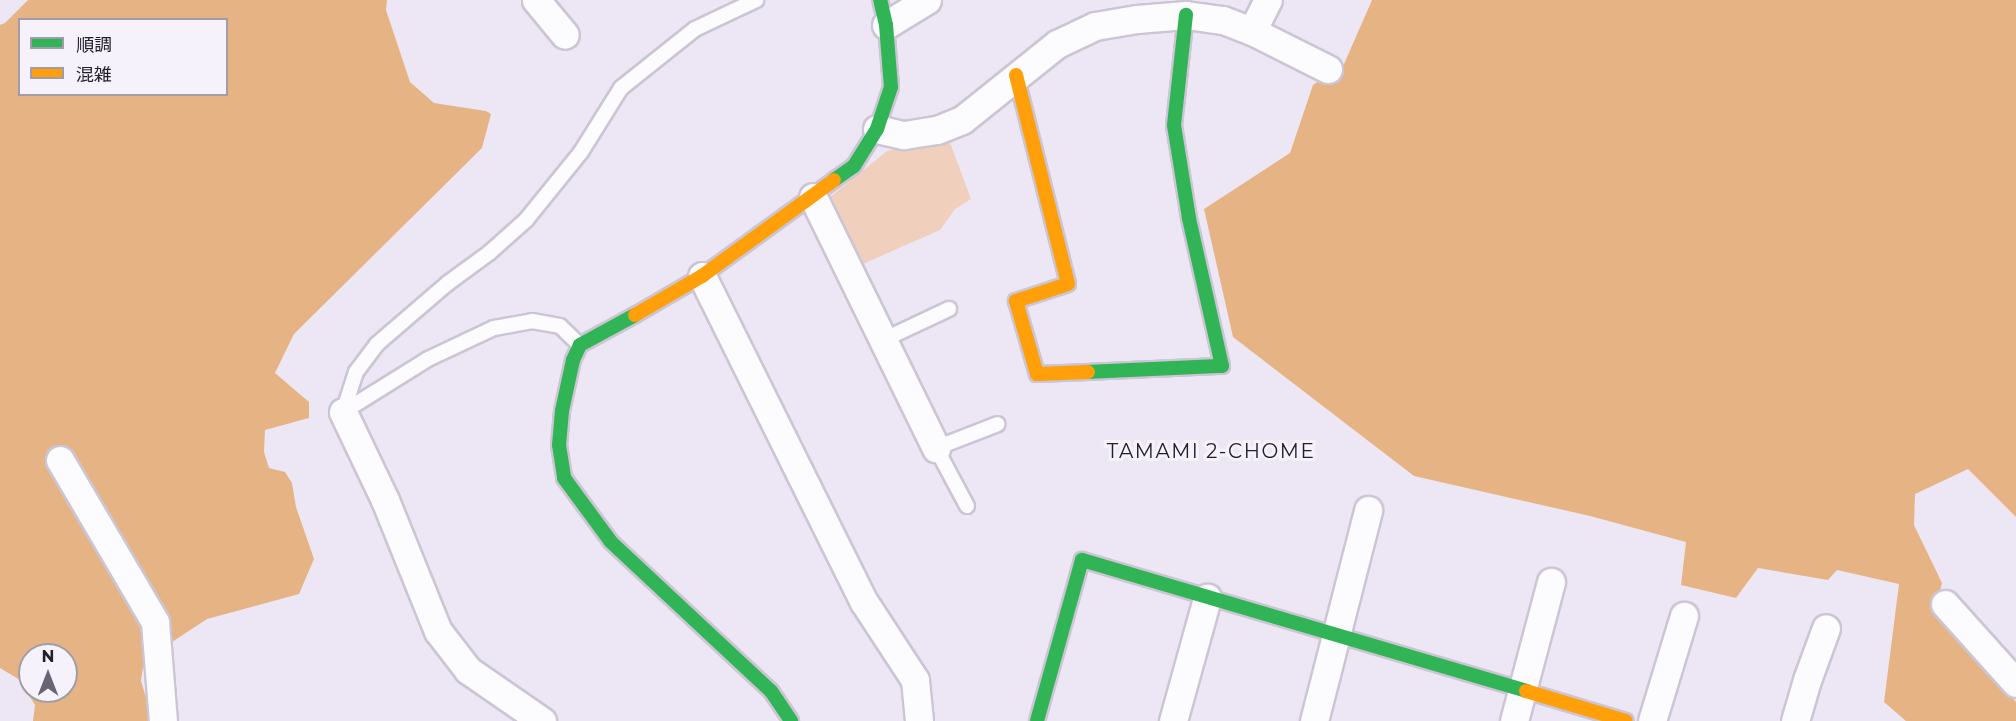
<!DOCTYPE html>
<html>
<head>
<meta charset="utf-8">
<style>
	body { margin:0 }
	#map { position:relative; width:2016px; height:721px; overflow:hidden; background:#ede7f5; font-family:Montserrat,"Noto Sans JP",sans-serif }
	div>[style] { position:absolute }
	.green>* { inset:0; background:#f0d0bc }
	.forest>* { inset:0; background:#e6b484 }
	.roads { filter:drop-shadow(2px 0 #ccc5d4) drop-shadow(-2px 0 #ccc5d4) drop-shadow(0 2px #ccc5d4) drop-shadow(0 -2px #ccc5d4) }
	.lane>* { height:14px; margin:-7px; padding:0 7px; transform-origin:7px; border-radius:7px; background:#fcfbfe }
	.street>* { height:27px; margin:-13.5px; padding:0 13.5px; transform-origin:13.5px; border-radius:13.5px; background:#fcfbfe }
	.fast>* { height:14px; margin:-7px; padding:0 7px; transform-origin:7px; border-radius:7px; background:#30b455 }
	.slow>* { height:14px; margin:-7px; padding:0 7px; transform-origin:7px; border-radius:7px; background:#ff9f0a }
	span { translate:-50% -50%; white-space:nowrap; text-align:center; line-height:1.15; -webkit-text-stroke:6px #f5f2fb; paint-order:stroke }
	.neighbourhood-label { font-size:20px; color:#241d2c; letter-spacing:1.5px }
	.legend { position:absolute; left:18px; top:18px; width:210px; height:78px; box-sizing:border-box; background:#f5f2fb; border:2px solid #a19da8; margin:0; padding:8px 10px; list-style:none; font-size:18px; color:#241d2c }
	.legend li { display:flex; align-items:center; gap:12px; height:30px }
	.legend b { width:30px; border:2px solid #a19da8 }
	.north { position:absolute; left:18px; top:643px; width:60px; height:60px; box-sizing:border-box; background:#f5f2fb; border:2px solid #a19da8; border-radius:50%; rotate:0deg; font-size:16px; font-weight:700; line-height:24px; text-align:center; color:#241d2c }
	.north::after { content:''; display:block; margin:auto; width:21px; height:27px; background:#6a6472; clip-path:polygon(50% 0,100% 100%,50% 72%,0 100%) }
</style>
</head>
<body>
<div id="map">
	<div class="green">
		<div style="clip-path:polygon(948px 137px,971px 199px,955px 209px,940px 230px,863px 264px,830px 197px,887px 151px)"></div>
	</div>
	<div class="forest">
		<div style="clip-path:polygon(evenodd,28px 0,387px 0,386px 10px,410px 82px,434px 103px,486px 111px,491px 114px,482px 148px,294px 334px,275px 373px,309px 402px,309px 418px,265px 430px,264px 452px,269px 468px,285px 472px,292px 483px,296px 507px,314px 559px,299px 594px,207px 619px,169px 644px,145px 653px,141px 681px,153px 721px,33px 721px,35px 705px,20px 680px,0 668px,0 25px,5px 23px,28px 0,20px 20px,226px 20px,226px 94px,20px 94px,20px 20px,28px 0,30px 655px,66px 655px,66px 691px,30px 691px,30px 655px)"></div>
		<div style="clip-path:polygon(1372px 0,2016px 0,2016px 517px,1968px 469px,1915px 494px,1914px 525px,1942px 583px,1935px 609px,2016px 702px,2016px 721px,1906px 721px,1884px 702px,1899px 584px,1837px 570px,1828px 580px,1758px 568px,1736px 598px,1681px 585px,1686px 542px,1590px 516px,1414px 476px,1233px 337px,1204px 209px,1290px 153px,1313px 85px,1344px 64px)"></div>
	</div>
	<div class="roads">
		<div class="lane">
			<div style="left:883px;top:340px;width:73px;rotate:-25.2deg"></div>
			<div style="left:343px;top:412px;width:42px;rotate:-72deg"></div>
			<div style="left:356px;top:372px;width:35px;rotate:-53deg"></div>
			<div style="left:377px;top:344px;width:94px;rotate:-40.7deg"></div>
			<div style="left:448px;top:283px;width:51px;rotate:-36.2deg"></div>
			<div style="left:489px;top:253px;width:50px;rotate:-41.7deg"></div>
			<div style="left:526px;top:220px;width:87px;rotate:-51deg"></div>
			<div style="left:581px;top:152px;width:75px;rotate:-58deg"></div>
			<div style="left:621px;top:88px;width:95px;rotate:-38.6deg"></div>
			<div style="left:695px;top:29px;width:68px;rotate:-25.4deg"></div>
			<div style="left:343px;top:412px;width:100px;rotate:-31.9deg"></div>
			<div style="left:428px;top:359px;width:73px;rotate:-25.2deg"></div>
			<div style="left:494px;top:328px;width:39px;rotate:-10deg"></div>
			<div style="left:532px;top:321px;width:28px;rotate:10deg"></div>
			<div style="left:560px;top:326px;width:28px;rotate:44deg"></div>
			<div style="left:967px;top:506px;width:66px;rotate:-118.1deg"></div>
			<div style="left:936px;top:448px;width:66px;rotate:-21.2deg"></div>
		</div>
		<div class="street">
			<div style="left:536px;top:0;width:45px;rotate:50.4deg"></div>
			<div style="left:886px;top:25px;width:48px;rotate:-31.4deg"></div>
			<div style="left:1252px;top:31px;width:35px;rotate:-63deg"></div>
			<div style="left:877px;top:129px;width:28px;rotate:13deg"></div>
			<div style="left:904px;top:135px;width:33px;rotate:-9deg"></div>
			<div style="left:937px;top:130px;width:27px;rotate:-22deg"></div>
			<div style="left:962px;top:120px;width:122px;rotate:-38.7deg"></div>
			<div style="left:1057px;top:44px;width:42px;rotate:-25.3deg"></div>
			<div style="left:1095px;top:26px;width:43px;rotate:-9.5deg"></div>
			<div style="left:1137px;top:19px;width:49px;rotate:-4.7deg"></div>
			<div style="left:1186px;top:15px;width:37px;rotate:8deg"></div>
			<div style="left:1223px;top:20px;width:31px;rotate:21deg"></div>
			<div style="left:1252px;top:31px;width:85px;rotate:26.6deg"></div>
			<div style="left:813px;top:197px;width:280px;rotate:63.9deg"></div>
			<div style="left:702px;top:276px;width:364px;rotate:63.6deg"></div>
			<div style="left:864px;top:602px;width:93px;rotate:56.8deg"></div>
			<div style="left:915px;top:680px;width:41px;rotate:84.4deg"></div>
			<div style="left:343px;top:412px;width:98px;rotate:64.5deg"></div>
			<div style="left:385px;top:500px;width:141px;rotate:68deg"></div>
			<div style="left:438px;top:631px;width:49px;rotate:52.4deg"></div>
			<div style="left:468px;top:670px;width:90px;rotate:34.6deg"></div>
			<div style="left:60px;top:460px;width:188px;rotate:59.6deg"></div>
			<div style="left:155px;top:622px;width:99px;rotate:85.4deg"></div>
			<div style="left:1945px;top:604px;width:106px;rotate:48.1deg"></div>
			<div style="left:1173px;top:721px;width:128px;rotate:-74.5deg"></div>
			<div style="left:1314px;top:721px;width:218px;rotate:-75.6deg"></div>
			<div style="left:1514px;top:721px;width:144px;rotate:-75.1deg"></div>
			<div style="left:1652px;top:721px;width:110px;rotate:-73.1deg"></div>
			<div style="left:1795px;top:721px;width:43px;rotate:-73.7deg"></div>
			<div style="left:1807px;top:680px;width:55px;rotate:-69.9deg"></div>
		</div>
		<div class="fast">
			<div style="left:834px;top:180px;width:24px;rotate:-35deg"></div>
			<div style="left:854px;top:166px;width:44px;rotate:-58.1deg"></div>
			<div style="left:877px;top:129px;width:44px;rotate:-71.6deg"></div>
			<div style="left:891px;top:87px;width:62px;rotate:-94.6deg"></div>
			<div style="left:886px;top:25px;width:26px;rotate:-103deg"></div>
			<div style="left:635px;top:315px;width:63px;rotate:151.4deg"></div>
			<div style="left:580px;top:345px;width:17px;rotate:115deg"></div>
			<div style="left:573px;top:360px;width:52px;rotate:102.2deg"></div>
			<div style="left:562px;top:411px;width:34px;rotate:95deg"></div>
			<div style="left:559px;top:445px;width:33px;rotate:81deg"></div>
			<div style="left:564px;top:478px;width:79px;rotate:53.7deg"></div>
			<div style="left:611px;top:542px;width:219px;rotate:43deg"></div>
			<div style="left:771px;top:691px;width:36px;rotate:56deg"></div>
			<div style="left:1088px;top:372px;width:134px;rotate:-2.6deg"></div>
			<div style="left:1222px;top:366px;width:152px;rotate:-102.6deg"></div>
			<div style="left:1189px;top:218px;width:94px;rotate:-99.2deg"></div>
			<div style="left:1174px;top:125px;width:111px;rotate:-83.8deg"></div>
			<div style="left:1037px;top:721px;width:167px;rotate:-74.4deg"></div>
			<div style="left:1082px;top:560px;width:463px;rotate:16.4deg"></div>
		</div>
		<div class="slow">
			<div style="left:1016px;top:75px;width:215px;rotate:76deg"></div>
			<div style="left:1068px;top:284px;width:55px;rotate:161.9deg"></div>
			<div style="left:1016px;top:301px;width:76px;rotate:74deg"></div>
			<div style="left:1037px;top:374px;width:51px;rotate:-2.2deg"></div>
			<div style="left:635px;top:315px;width:78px;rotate:-30.2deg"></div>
			<div style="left:702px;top:276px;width:163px;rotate:-36deg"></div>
			<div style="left:1526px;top:691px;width:104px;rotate:16.7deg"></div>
		</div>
	</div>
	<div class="neighbourhood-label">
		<span style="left:1211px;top:451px">TAMAMI 2-CHOME</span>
	</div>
	<ul class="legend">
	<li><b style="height:8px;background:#30b455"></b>順調</li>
	<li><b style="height:8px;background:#ff9f0a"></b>混雑</li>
	</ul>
	<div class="north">N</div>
</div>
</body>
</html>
